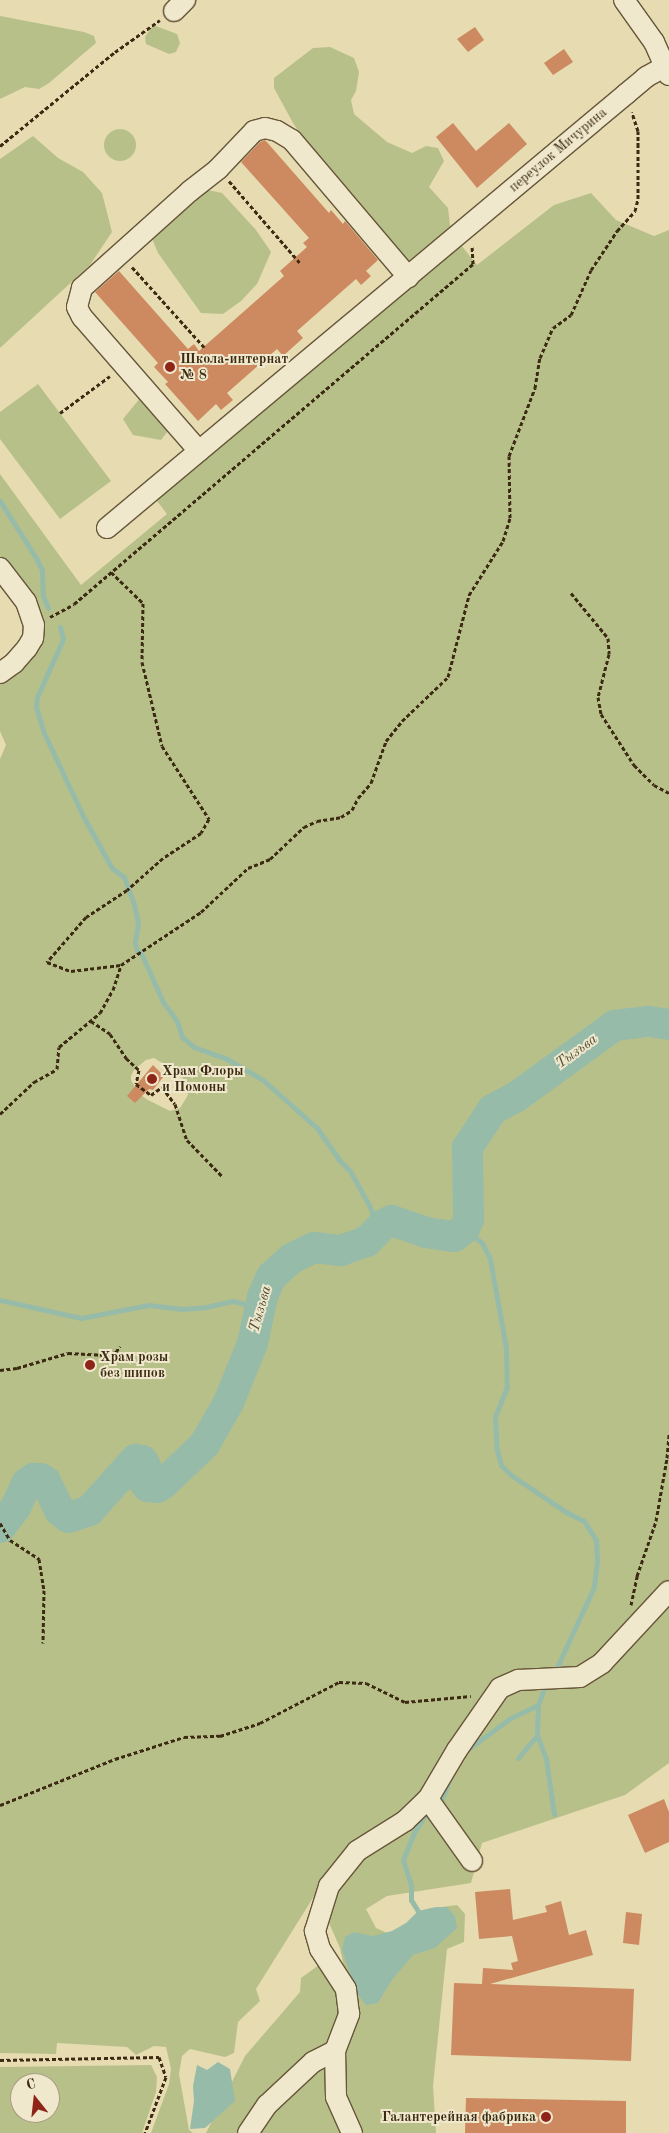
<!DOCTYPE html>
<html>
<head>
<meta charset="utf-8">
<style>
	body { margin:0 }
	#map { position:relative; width:669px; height:2133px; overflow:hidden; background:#e7dbb1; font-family:"Old Standard TT",serif }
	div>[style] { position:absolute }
	.green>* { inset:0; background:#b8c08a }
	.round { border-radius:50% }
	.water>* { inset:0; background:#97bba9 }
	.stream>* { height:5px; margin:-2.5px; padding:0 2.5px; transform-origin:2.5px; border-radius:2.5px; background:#97bba9 }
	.river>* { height:31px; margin:-15.5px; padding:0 15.5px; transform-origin:15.5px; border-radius:15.5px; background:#97bba9 }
	.building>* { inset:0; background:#cd895f }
	.path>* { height:3px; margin-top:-1.5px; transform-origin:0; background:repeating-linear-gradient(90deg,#3c2a13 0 4px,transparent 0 6.5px) }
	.roads { filter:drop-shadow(1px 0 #67563a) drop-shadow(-1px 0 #67563a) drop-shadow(0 1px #67563a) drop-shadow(0 -1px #67563a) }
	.minor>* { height:20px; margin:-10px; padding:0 10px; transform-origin:10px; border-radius:10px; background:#efe8cc }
	.dots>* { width:14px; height:14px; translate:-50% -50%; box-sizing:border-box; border:2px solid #efe8cc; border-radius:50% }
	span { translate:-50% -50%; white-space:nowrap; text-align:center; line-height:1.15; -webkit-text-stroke:4px #efe8cc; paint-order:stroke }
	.street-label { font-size:14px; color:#3c2a13 }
	.poi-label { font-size:14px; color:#3c2a13; font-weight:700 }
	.left { translate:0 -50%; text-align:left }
	.right { translate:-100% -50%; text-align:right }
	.water-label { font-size:15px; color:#534e38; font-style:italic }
	.north { position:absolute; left:10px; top:2073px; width:50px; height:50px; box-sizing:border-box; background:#efe8cc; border:1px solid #a79c82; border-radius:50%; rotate:344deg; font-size:14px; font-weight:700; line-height:20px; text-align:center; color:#3c2a13 }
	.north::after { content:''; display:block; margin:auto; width:18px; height:22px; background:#8f2418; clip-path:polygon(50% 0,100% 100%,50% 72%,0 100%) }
</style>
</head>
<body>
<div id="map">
	<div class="green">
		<div style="clip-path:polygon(0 16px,84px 32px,94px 36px,96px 43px,49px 83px,39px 89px,25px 87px,0 99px)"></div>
		<div style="clip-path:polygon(153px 25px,177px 34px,180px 43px,176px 52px,169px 54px,146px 44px,145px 37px)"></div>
		<div style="clip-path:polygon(evenodd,330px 47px,354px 58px,359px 72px,356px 91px,351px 100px,354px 114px,387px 142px,412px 153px,426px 146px,438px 148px,444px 161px,429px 187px,448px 208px,450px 225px,461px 245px,477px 265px,554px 205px,591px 193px,616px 220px,654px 236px,669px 230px,669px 1763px,625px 1795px,482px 1843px,471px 1883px,387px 1896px,366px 1909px,376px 1928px,396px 1937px,427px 1909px,457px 1905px,465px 1914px,464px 1942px,447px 1949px,433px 2086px,436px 2133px,206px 2133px,245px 2056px,300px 1992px,301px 1978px,319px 1965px,353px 2009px,340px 1948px,316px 1893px,256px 1989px,260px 2001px,238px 2022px,234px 2053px,225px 2057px,190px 2049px,182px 2056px,179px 2074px,189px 2130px,193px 2133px,151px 2133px,169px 2084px,171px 2069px,166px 2047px,154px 2046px,136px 2055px,127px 2047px,57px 2043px,56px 2054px,0 2053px,0 759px,6px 745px,0 731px,0 683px,32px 657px,44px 628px,33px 605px,0 558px,0 474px,81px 585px,167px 514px,154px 497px,413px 274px,305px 141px,293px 123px,274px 88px,274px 78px,313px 48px,330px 47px,154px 1058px,179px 1073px,185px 1081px,188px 1095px,180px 1108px,170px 1111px,148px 1100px,138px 1093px,131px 1080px,131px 1076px,134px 1070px,146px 1060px,154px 1058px)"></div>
		<div class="round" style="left:104px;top:129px;width:32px;height:32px"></div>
		<div style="clip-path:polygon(33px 136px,58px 158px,83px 172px,102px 193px,112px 232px,90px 265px,0 348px,0 159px)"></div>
		<div style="clip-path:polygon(208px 190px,222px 193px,256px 230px,271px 252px,257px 284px,241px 301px,223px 314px,201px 313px,158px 253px,151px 236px,181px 204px)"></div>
		<div style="clip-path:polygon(38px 384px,111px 481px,60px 519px,0 439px,0 412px)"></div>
		<div style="clip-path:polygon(141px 397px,171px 427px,161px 440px,133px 435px,123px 419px)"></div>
		<div style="clip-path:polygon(evenodd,151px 2065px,157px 2077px,156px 2092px,142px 2133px,0 2133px,0 2067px,151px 2065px,20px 2083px,50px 2083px,50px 2113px,20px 2113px,20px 2083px)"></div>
	</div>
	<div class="water">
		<div style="clip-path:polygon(436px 1907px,447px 1907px,455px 1916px,457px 1928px,435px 1948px,413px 1955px,392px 1980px,378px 2003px,366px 2005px,357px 1994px,342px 1950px,345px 1937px,354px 1932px,373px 1936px,392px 1931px,406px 1923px,418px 1911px)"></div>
		<div style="clip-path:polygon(218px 2062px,230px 2069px,235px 2101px,205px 2128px,190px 2129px,194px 2101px,193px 2086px,197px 2065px,207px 2070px)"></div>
	</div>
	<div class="stream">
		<div style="left:0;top:501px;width:67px;rotate:57.7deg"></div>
		<div style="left:36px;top:558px;width:13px;rotate:63deg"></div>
		<div style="left:42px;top:570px;width:26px;rotate:88deg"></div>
		<div style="left:43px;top:596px;width:13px;rotate:67deg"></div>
		<div style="left:60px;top:627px;width:12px;rotate:76deg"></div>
		<div style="left:63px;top:639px;width:64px;rotate:114.1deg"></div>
		<div style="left:37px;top:697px;width:10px;rotate:96deg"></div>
		<div style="left:36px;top:707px;width:27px;rotate:73deg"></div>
		<div style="left:44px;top:733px;width:92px;rotate:64.8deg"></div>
		<div style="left:83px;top:816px;width:60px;rotate:60.9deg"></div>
		<div style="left:112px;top:868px;width:15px;rotate:37deg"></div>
		<div style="left:124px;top:877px;width:29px;rotate:70deg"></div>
		<div style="left:134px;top:904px;width:19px;rotate:78deg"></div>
		<div style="left:138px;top:923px;width:20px;rotate:99deg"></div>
		<div style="left:135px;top:943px;width:8px;rotate:76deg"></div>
		<div style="left:137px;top:951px;width:4px;rotate:27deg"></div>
		<div style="left:141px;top:953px;width:54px;rotate:65.8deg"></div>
		<div style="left:163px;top:1002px;width:24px;rotate:54deg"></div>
		<div style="left:177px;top:1021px;width:17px;rotate:73deg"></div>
		<div style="left:182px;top:1037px;width:16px;rotate:40deg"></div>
		<div style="left:194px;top:1047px;width:35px;rotate:20deg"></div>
		<div style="left:227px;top:1059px;width:42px;rotate:30.3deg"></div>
		<div style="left:263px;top:1080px;width:72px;rotate:41.6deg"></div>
		<div style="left:317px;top:1128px;width:39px;rotate:55deg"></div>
		<div style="left:339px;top:1160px;width:16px;rotate:45deg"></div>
		<div style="left:350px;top:1171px;width:41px;rotate:60.9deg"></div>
		<div style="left:370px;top:1207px;width:13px;rotate:72deg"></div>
		<div style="left:374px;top:1219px;width:14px;rotate:90deg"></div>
		<div style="left:464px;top:1228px;width:23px;rotate:40deg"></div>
		<div style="left:482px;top:1243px;width:18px;rotate:63deg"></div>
		<div style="left:490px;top:1259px;width:90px;rotate:79.8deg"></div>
		<div style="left:506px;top:1348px;width:39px;rotate:89deg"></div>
		<div style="left:507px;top:1387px;width:32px;rotate:112deg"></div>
		<div style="left:495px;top:1417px;width:33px;rotate:87deg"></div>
		<div style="left:497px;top:1450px;width:16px;rotate:75deg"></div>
		<div style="left:501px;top:1465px;width:14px;rotate:45deg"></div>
		<div style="left:511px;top:1475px;width:66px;rotate:33.9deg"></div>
		<div style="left:566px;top:1512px;width:20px;rotate:27deg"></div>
		<div style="left:584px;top:1521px;width:22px;rotate:58deg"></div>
		<div style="left:596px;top:1540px;width:22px;rotate:87deg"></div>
		<div style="left:597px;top:1562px;width:25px;rotate:97deg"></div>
		<div style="left:594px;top:1587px;width:86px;rotate:114.8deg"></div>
		<div style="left:0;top:1300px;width:83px;rotate:12.5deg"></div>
		<div style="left:81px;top:1318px;width:69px;rotate:-10.8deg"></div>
		<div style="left:149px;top:1305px;width:31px;rotate:7deg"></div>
		<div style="left:180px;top:1309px;width:26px;rotate:-4deg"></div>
		<div style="left:206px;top:1307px;width:28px;rotate:-13deg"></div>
		<div style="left:233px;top:1301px;width:27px;rotate:15deg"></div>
		<div style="left:545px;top:1685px;width:21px;rotate:109deg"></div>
		<div style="left:538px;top:1705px;width:30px;rotate:92deg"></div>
		<div style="left:537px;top:1735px;width:26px;rotate:69deg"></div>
		<div style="left:546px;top:1759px;width:56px;rotate:81.7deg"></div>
		<div style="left:467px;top:1750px;width:52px;rotate:-36.4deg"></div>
		<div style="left:509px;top:1719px;width:32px;rotate:-26deg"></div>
		<div style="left:518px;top:1758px;width:30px;rotate:-50deg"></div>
		<div style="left:442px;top:1799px;width:17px;rotate:-69deg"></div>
		<div style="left:418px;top:1911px;width:13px;rotate:-122deg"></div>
		<div style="left:411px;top:1900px;width:15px;rotate:-90deg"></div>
		<div style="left:411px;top:1885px;width:26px;rotate:-108deg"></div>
		<div style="left:403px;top:1860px;width:31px;rotate:-68deg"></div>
		<div style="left:415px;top:1831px;width:17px;rotate:-57deg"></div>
	</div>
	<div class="river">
		<div style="left:0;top:1527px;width:25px;rotate:-53deg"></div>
		<div style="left:15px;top:1507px;width:26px;rotate:-65deg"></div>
		<div style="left:26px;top:1483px;width:9px;rotate:-36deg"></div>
		<div style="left:33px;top:1478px;width:7px"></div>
		<div style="left:40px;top:1478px;width:6px;rotate:31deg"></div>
		<div style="left:45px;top:1481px;width:32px;rotate:64deg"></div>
		<div style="left:59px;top:1510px;width:11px;rotate:38deg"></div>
		<div style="left:68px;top:1517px;width:22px;rotate:-18deg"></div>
		<div style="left:89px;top:1510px;width:69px;rotate:-48deg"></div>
		<div style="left:135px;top:1459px;width:7px;rotate:8deg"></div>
		<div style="left:142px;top:1460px;width:7px;rotate:63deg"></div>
		<div style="left:145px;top:1466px;width:16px;rotate:94deg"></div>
		<div style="left:144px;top:1482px;width:5px;rotate:53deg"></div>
		<div style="left:147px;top:1486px;width:10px;rotate:6deg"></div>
		<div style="left:157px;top:1487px;width:7px;rotate:-34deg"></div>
		<div style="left:163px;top:1483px;width:57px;rotate:-43.6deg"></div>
		<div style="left:204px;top:1444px;width:48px;rotate:-60.3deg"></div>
		<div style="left:228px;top:1402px;width:64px;rotate:-67.9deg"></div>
		<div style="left:252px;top:1343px;width:48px;rotate:-78deg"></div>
		<div style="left:262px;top:1296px;width:22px;rotate:-66deg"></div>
		<div style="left:271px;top:1276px;width:27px;rotate:-42deg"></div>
		<div style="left:291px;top:1258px;width:25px;rotate:-26deg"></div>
		<div style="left:314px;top:1247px;width:26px;rotate:7deg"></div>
		<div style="left:340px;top:1250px;width:28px;rotate:-19deg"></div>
		<div style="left:366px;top:1241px;width:24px;rotate:-45deg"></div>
		<div style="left:383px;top:1224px;width:9px;rotate:-27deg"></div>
		<div style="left:391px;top:1220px;width:36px;rotate:19deg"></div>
		<div style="left:425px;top:1232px;width:29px;rotate:8deg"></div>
		<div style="left:454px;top:1236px;width:13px;rotate:-39deg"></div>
		<div style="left:464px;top:1228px;width:10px;rotate:-66deg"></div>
		<div style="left:468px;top:1219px;width:72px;rotate:-90.8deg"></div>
		<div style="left:467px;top:1147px;width:45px;rotate:-56.7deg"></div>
		<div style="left:492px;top:1109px;width:26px;rotate:-28deg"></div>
		<div style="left:515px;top:1097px;width:122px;rotate:-36deg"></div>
		<div style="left:614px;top:1025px;width:34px;rotate:-7deg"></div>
		<div style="left:648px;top:1021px;width:21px;rotate:8deg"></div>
	</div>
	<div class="building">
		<div style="clip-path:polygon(475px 27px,484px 40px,468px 52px,457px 39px)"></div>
		<div style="clip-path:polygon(564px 49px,573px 62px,553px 75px,544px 63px)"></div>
		<div style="clip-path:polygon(453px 123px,476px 151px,509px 123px,527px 144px,477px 188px,436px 137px)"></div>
		<div style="clip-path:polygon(265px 140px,329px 213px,331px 210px,343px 224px,345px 221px,378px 260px,366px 271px,371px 276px,361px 285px,356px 279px,297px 331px,303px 338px,283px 356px,277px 349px,227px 393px,233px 400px,221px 410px,216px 404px,198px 421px,165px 384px,168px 382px,154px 367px,158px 363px,95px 292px,119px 271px,188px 349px,194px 344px,199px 351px,284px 276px,280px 271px,307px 247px,303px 243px,309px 238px,241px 162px,260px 142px)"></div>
		<div style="clip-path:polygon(153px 1065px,164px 1076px,153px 1090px,149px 1089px,135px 1103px,127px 1096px)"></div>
		<div style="clip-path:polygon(664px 1799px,669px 1812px,669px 1842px,645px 1853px,628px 1815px)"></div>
		<div style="clip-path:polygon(510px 1889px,513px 1920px,547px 1912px,545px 1906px,561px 1901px,569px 1935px,586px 1930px,593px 1955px,490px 1984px,634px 1989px,631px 2061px,451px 2055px,454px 1983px,482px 1984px,483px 1968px,513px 1970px,511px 1963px,518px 1961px,512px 1936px,479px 1939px,475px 1892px)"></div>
		<div style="clip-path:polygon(626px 1912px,642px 1914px,639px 1945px,623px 1943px)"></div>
		<div style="clip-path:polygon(466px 2098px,626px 2101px,626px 2133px,465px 2133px)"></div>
	</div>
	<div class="path">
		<div style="left:0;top:146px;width:149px;rotate:-39.3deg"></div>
		<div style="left:115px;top:52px;width:55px;rotate:-35.4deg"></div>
		<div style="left:229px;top:181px;width:108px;rotate:49.1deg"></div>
		<div style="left:132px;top:267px;width:108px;rotate:48deg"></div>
		<div style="left:60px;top:413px;width:62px;rotate:-36.5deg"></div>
		<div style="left:111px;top:572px;width:45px;rotate:44.1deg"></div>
		<div style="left:143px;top:603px;width:59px;rotate:91deg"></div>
		<div style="left:142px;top:662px;width:86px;rotate:76.6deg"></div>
		<div style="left:162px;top:746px;width:87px;rotate:57.2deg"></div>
		<div style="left:209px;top:819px;width:16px;rotate:120deg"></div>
		<div style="left:201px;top:833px;width:45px;rotate:146.7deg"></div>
		<div style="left:163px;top:858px;width:48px;rotate:138.4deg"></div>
		<div style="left:127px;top:890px;width:49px;rotate:146.6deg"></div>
		<div style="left:86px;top:917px;width:60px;rotate:130.9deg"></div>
		<div style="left:47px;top:962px;width:26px;rotate:21deg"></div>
		<div style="left:71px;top:971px;width:50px;rotate:-6.8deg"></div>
		<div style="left:571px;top:593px;width:58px;rotate:50.6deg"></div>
		<div style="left:608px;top:638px;width:16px;rotate:86deg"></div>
		<div style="left:609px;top:654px;width:44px;rotate:104.3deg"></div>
		<div style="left:598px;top:697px;width:17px;rotate:80deg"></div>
		<div style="left:601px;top:714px;width:61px;rotate:57.1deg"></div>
		<div style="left:634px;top:765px;width:28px;rotate:45deg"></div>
		<div style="left:654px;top:785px;width:17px;rotate:28deg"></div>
		<div style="left:50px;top:617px;width:27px;rotate:-28deg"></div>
		<div style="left:74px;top:604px;width:524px;rotate:-40.44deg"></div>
		<div style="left:473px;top:264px;width:17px;rotate:-93deg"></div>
		<div style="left:91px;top:1021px;width:23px;rotate:34deg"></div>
		<div style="left:110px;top:1034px;width:29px;rotate:56deg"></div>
		<div style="left:126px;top:1058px;width:18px;rotate:43deg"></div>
		<div style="left:139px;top:1070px;width:14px;rotate:102deg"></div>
		<div style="left:136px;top:1084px;width:19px;rotate:36deg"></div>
		<div style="left:151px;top:1095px;width:14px;rotate:-36deg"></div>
		<div style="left:162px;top:1087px;width:21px;rotate:53deg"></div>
		<div style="left:175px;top:1104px;width:38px;rotate:72deg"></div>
		<div style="left:187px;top:1140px;width:50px;rotate:45.8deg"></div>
		<div style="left:0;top:1114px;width:47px;rotate:-43.3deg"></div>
		<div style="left:34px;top:1082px;width:26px;rotate:-29deg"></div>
		<div style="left:57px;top:1069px;width:22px;rotate:-85deg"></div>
		<div style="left:59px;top:1047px;width:53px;rotate:-39.7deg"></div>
		<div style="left:100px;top:1013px;width:26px;rotate:-61deg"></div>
		<div style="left:113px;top:990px;width:26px;rotate:-72deg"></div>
		<div style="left:121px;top:965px;width:96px;rotate:-33.5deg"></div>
		<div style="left:201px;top:912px;width:64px;rotate:-43.1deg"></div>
		<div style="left:248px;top:868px;width:24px;rotate:-22deg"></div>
		<div style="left:270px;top:859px;width:47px;rotate:-43.3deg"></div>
		<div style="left:304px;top:827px;width:14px;rotate:-25deg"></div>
		<div style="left:317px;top:821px;width:24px;rotate:-9deg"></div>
		<div style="left:341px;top:817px;width:13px;rotate:-32deg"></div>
		<div style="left:352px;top:810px;width:13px;rotate:-63deg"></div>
		<div style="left:358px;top:798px;width:20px;rotate:-49deg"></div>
		<div style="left:371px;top:783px;width:45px;rotate:-70.3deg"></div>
		<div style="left:386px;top:741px;width:26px;rotate:-51deg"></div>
		<div style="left:402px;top:721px;width:64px;rotate:-43.7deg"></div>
		<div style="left:448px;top:677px;width:85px;rotate:-75.6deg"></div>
		<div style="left:469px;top:595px;width:64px;rotate:-57.8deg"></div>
		<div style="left:503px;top:541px;width:24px;rotate:-73deg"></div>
		<div style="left:510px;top:518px;width:62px;rotate:-90.9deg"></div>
		<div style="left:509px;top:456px;width:73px;rotate:-69.1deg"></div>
		<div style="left:535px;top:388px;width:30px;rotate:-81deg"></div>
		<div style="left:540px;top:358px;width:33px;rotate:-67deg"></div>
		<div style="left:553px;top:328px;width:22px;rotate:-36deg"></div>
		<div style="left:571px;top:315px;width:49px;rotate:-66deg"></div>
		<div style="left:591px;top:270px;width:47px;rotate:-56.3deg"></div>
		<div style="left:617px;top:231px;width:27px;rotate:-48deg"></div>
		<div style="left:635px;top:211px;width:12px;rotate:-76deg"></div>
		<div style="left:638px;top:199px;width:68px;rotate:-90deg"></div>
		<div style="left:638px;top:131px;width:20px;rotate:-108deg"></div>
		<div style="left:0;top:1370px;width:17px;rotate:-7deg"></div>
		<div style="left:17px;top:1368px;width:53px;rotate:-16.4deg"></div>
		<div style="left:68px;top:1353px;width:39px;rotate:3deg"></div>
		<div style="left:107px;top:1355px;width:9px;rotate:-18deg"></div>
		<div style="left:116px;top:1352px;width:7px;rotate:-56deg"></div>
		<div style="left:0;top:1523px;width:20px;rotate:60deg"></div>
		<div style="left:10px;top:1540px;width:35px;rotate:33deg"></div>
		<div style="left:39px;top:1559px;width:31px;rotate:81deg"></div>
		<div style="left:44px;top:1590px;width:53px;rotate:91.1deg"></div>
		<div style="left:631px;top:1605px;width:30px;rotate:-78deg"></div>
		<div style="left:637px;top:1576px;width:58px;rotate:-70.9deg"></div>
		<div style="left:656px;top:1521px;width:64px;rotate:-80.1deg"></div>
		<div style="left:667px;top:1458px;width:25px;rotate:-85deg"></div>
		<div style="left:0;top:1805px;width:124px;rotate:-21.8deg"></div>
		<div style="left:115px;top:1759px;width:72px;rotate:-17.7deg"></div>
		<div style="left:184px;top:1737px;width:36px;rotate:-2deg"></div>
		<div style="left:220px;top:1736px;width:42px;rotate:-18deg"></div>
		<div style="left:260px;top:1723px;width:89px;rotate:-27.4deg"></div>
		<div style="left:339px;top:1682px;width:27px;rotate:2deg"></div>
		<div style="left:366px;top:1683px;width:43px;rotate:26deg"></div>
		<div style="left:405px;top:1702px;width:66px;rotate:-5.2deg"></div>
		<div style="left:0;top:2060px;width:159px;rotate:-1.1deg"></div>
		<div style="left:159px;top:2057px;width:21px;rotate:71deg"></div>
		<div style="left:166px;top:2077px;width:60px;rotate:110.6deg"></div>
	</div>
	<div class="roads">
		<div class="minor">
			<div style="left:624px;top:0;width:52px;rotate:54.5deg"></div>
			<div style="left:654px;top:42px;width:36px;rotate:66deg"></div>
			<div style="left:174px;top:11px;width:16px;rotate:-45deg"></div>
			<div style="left:199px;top:451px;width:178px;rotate:-131.1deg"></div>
			<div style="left:82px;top:317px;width:11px;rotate:-117deg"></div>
			<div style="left:77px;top:307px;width:20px;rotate:-75deg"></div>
			<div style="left:82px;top:288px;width:145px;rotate:-41.9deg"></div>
			<div style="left:190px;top:191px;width:36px;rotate:-38deg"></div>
			<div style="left:218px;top:169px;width:52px;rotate:-46.5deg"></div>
			<div style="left:254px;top:131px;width:11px;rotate:-15deg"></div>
			<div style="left:265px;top:128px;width:12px;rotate:14deg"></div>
			<div style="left:277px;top:131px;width:17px;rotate:31deg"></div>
			<div style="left:292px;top:140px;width:180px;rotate:49.7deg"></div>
			<div style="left:107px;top:528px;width:677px;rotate:-39.9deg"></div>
			<div style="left:626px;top:94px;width:26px;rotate:-40deg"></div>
			<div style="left:646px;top:77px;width:26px;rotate:-29deg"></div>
			<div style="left:0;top:568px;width:43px;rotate:52.6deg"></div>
			<div style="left:26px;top:602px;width:24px;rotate:71deg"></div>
			<div style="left:34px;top:625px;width:13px;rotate:94deg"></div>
			<div style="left:33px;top:638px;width:12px;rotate:121deg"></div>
			<div style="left:27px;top:648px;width:20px;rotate:131deg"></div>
			<div style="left:14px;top:663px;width:17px;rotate:144deg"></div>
			<div style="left:428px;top:1799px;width:76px;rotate:54.6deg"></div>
			<div style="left:248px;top:2133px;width:34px;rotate:-56deg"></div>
			<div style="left:267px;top:2105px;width:63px;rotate:-43.1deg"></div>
			<div style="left:313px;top:2062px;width:25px;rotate:-27deg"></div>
			<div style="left:352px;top:2133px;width:39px;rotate:-114deg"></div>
			<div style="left:336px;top:2097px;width:46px;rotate:-91.2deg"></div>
			<div style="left:335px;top:2051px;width:40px;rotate:-69deg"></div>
			<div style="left:349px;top:2014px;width:25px;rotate:-97deg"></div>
			<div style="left:346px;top:1989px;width:48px;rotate:-123deg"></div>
			<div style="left:320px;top:1949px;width:19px;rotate:-106deg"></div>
			<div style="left:315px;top:1931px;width:47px;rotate:-72.7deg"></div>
			<div style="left:329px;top:1886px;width:45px;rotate:-51.3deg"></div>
			<div style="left:357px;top:1851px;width:57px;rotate:-32deg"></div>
			<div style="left:405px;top:1821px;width:32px;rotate:-44deg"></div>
			<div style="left:428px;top:1799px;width:57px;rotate:-59.4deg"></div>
			<div style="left:457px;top:1750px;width:75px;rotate:-55.3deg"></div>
			<div style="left:500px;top:1688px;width:20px;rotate:-24deg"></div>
			<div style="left:518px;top:1680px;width:62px;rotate:-2.8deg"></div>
			<div style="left:580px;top:1677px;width:26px;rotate:-32deg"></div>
			<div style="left:602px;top:1663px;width:98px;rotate:-47.1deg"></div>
		</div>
	</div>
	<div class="dots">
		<div style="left:170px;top:367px;background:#8f2418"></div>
		<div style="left:152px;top:1079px;background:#8f2418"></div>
		<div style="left:90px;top:1365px;background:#8f2418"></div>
		<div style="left:546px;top:2117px;background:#8f2418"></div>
	</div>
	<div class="street-label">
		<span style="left:558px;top:150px;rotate:-40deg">переулок Мичурина</span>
	</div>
	<div class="poi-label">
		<span class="left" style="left:180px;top:367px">Школа-интернат<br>№ 8</span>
		<span class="left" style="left:162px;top:1079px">Храм Флоры<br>и Помоны</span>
		<span class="left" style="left:100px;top:1365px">Храм розы<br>без шипов</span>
		<span class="right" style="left:536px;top:2117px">Галантерейная фабрика</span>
	</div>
	<div class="water-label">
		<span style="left:577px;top:1052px;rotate:-36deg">Тызьва</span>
		<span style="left:261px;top:1309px;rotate:-74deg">Тызьва</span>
	</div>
	<div class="north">С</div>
</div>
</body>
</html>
